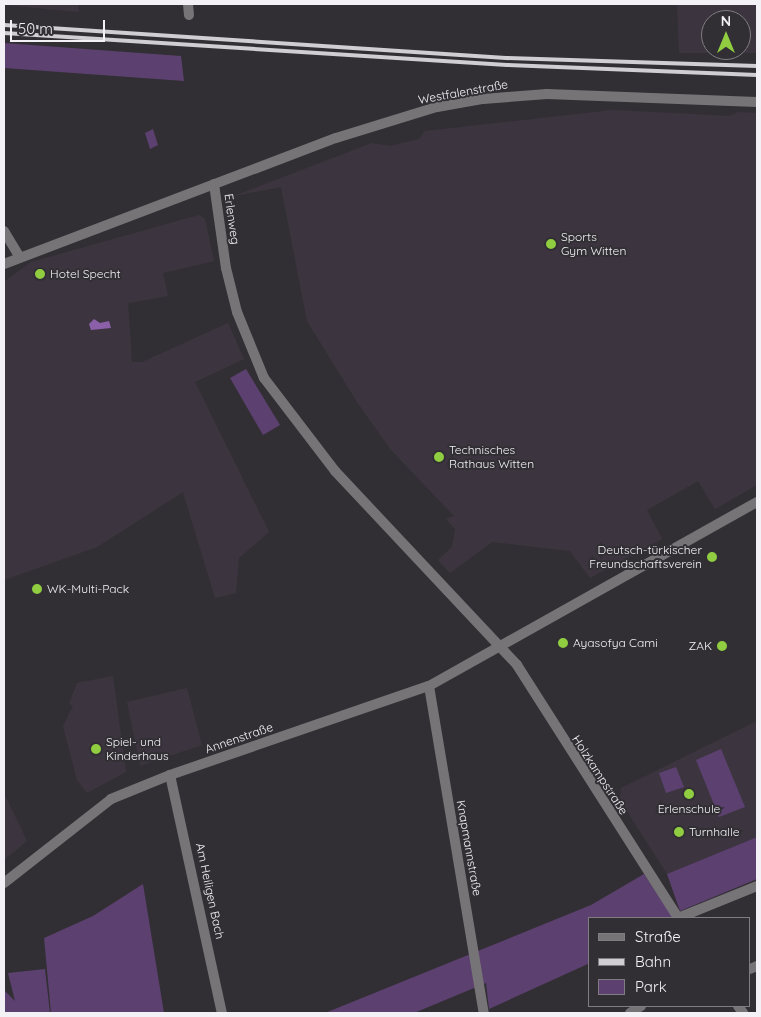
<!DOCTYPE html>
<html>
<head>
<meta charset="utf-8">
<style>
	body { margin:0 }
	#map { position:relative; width:761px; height:1017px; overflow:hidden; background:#322f34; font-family:Quicksand,sans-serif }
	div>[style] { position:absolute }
	.built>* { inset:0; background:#3c3540 }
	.green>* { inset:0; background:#5c406f }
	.water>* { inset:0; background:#8b60a9 }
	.minor>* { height:10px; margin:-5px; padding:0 5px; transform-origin:5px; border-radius:5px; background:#767477 }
	.tertiary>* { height:10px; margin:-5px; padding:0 5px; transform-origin:5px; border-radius:5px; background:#767477 }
	.rail>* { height:4px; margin:-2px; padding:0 2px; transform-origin:2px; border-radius:2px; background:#d0ced2 }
	.dots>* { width:14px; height:14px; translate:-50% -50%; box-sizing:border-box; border:2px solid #322f34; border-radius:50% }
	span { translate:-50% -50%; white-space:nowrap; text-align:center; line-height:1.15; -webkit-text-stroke:4px #322f34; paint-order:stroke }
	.street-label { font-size:12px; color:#f3f1f5 }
	.poi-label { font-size:12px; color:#f3f1f5 }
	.left { translate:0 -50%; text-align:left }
	.right { translate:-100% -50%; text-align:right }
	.frame { position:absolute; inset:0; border:5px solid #f3f1f5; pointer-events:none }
	.legend { position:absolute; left:588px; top:917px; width:162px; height:90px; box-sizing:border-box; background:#322f34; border:1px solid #7f7d81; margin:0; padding:6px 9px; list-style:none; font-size:15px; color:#f3f1f5 }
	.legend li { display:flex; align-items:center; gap:10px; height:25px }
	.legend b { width:25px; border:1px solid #7f7d81 }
	.north { position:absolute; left:701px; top:10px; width:50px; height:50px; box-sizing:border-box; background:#322f34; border:1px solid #7f7d81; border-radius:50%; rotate:0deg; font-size:14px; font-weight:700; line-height:20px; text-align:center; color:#f3f1f5 }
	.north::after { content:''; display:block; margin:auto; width:18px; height:22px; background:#90cd41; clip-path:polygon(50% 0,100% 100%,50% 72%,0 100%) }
	.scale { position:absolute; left:10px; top:20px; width:95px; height:22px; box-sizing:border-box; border:2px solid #f3f1f5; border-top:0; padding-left:6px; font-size:15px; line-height:18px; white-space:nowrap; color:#f3f1f5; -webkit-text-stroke:4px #322f34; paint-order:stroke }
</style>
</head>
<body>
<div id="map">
	<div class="built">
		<div style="clip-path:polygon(4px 4px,78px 4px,79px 12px,4px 5px)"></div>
		<div style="clip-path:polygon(evenodd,677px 4px,757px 4px,757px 53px,679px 53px,677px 4px,711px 20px,741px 20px,741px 50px,711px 50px,711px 20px)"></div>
		<div style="clip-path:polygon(613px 110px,730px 116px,738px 112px,757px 113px,757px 485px,715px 509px,698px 481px,647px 510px,662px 539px,590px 578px,570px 551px,492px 542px,450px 573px,438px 560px,452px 547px,455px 529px,446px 519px,454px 516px,391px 450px,357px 402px,307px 321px,281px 187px,234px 196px,372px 143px,390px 146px,419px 139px,425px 131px)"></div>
		<div style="clip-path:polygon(199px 215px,205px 219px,214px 261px,163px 273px,168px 296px,128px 303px,132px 362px,142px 362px,228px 323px,244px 359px,195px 382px,269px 532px,239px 558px,236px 593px,215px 598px,183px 492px,97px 547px,4px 580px,4px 282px,31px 262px)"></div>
		<div style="clip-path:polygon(113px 676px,126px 772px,87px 793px,77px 780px,63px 726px,73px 706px,69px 704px,77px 683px)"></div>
		<div style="clip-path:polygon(187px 688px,202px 745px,140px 766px,127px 702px)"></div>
		<div style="clip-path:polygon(757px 721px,757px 837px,667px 874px,620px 800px,621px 788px)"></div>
		<div style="clip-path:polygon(4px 793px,27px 841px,4px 860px)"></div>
	</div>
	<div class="green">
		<div style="clip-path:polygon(4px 43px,181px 56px,184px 81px,4px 68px)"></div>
		<div style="clip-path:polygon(153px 129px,158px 145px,150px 149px,145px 133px)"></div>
		<div style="clip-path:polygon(246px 369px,280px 425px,263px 435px,230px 378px)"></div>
		<div style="clip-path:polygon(721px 749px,745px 807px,719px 817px,696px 760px)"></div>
		<div style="clip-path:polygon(676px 767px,684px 787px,666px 793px,659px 773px)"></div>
		<div style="clip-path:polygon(757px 837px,757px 879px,680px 911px,667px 874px)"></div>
		<div style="clip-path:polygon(644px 874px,673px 918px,590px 918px,590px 963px,489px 1009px,486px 983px,414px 1013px,325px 1013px,591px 905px)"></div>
		<div style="clip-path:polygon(143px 884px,164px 1013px,51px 1013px,44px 938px,93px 916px)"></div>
		<div style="clip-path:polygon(45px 969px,50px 1013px,4px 1013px,4px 990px,15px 1001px,8px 973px)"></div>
	</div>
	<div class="water">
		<div style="clip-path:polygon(94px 319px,100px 323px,109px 321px,111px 328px,91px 330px,89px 324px)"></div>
	</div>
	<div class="minor">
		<div style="left:188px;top:4px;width:11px;rotate:85deg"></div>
		<div style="left:214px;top:184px;width:85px;rotate:81.9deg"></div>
		<div style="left:226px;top:268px;width:45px;rotate:76deg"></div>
		<div style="left:237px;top:312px;width:71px;rotate:67.8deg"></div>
		<div style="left:264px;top:378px;width:117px;rotate:52.6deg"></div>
		<div style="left:335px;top:471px;width:266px;rotate:46.8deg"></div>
		<div style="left:517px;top:665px;width:300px;rotate:57.5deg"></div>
		<div style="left:4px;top:231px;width:29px;rotate:59deg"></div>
		<div style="left:429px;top:686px;width:332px;rotate:80.5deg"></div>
		<div style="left:170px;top:775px;width:244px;rotate:77.7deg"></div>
		<div style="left:678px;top:918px;width:85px;rotate:-22.1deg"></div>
		<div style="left:750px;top:969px;width:8px;rotate:-23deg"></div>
		<div style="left:738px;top:1006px;width:9px;rotate:54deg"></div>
		<div style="left:630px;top:1013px;width:13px;rotate:-32deg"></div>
	</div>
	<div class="tertiary">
		<div style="left:4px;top:264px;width:355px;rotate:-20.8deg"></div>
		<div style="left:336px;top:138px;width:106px;rotate:-17.1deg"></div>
		<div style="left:437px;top:107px;width:47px;rotate:-9.9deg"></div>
		<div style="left:483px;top:99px;width:64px;rotate:-4.5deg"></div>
		<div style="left:547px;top:94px;width:210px;rotate:2.2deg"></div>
		<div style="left:4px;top:883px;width:136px;rotate:-38.1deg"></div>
		<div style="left:111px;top:799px;width:64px;rotate:-22.1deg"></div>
		<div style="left:170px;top:775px;width:274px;rotate:-19deg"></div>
		<div style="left:429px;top:686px;width:376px;rotate:-29.3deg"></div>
	</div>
	<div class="rail">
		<div style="left:4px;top:25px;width:503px;rotate:3.76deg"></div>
		<div style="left:506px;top:58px;width:251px;rotate:1.8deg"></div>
		<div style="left:4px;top:33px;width:504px;rotate:3.64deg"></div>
		<div style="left:507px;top:65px;width:250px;rotate:2.3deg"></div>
	</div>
	<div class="dots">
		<div style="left:551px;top:244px;background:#90cd41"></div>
		<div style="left:40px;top:274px;background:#90cd41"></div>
		<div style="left:439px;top:457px;background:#90cd41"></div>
		<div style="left:712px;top:557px;background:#90cd41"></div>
		<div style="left:37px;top:589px;background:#90cd41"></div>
		<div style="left:563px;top:643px;background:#90cd41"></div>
		<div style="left:722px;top:646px;background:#90cd41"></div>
		<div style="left:96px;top:749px;background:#90cd41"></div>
		<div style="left:689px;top:794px;background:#90cd41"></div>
		<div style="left:679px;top:832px;background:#90cd41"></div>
	</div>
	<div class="street-label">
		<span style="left:463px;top:92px;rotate:-10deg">Westfalenstraße</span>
		<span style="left:232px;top:219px;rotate:82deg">Erlenweg</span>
		<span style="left:239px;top:738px;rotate:-19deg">Annenstraße</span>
		<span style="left:600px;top:775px;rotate:57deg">Holzkampstraße</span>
		<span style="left:469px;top:848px;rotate:80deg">Knapmannstraße</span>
		<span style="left:210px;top:891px;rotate:78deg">Am Heiligen Bach</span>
	</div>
	<div class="poi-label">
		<span class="left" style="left:561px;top:244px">Sports<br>Gym Witten</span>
		<span class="left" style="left:50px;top:274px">Hotel Specht</span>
		<span class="left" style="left:449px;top:457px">Technisches<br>Rathaus Witten</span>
		<span class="right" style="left:702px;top:557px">Deutsch-türkischer<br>Freundschaftsverein</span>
		<span class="left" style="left:47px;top:589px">WK-Multi-Pack</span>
		<span class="left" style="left:573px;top:643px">Ayasofya Cami</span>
		<span class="right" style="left:712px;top:646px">ZAK</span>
		<span class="left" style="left:106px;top:749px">Spiel- und<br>Kinderhaus</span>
		<span style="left:689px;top:809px">Erlenschule</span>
		<span class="left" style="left:689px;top:832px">Turnhalle</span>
	</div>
	<div class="frame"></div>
	<ul class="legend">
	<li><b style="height:6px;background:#767477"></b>Straße</li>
	<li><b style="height:6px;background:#d0ced2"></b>Bahn</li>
	<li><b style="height:14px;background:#5c406f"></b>Park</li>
	</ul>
	<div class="north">N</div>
	<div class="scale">50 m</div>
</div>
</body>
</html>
